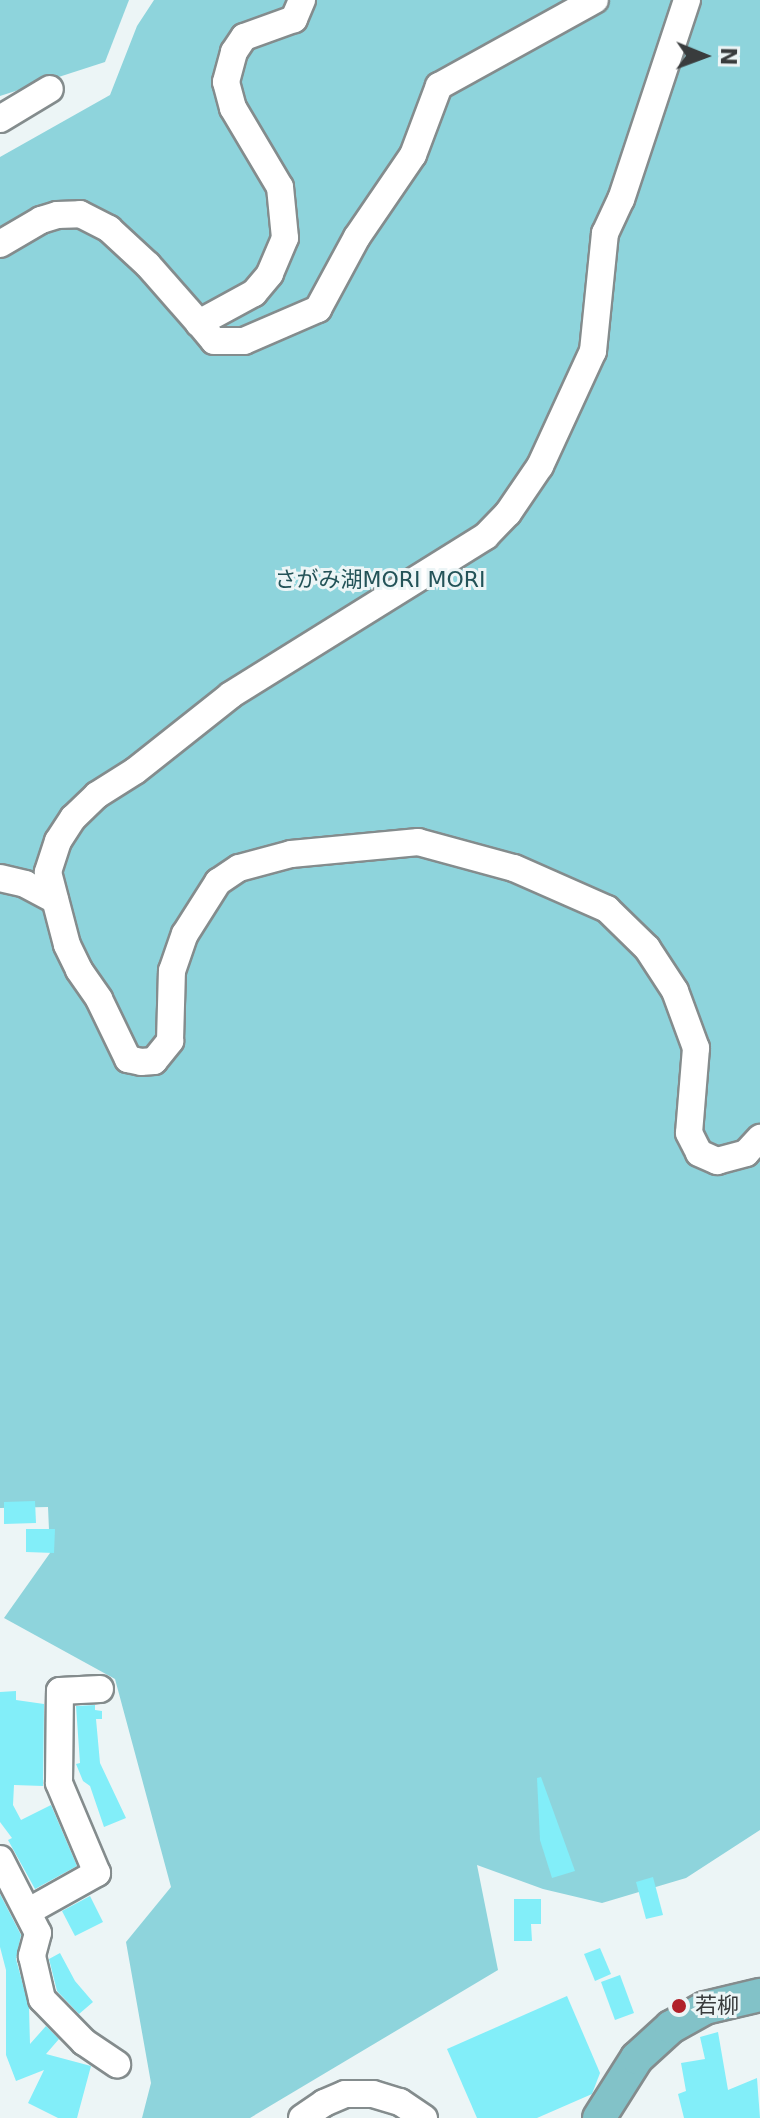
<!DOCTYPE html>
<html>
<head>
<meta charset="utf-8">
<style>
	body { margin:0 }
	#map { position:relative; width:760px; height:2118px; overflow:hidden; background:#ecf5f6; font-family:"DejaVu Sans","Noto Sans JP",sans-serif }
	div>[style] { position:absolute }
	.green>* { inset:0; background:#8ed4dc }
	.building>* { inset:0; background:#82eef9 }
	.roads { filter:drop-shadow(2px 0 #848c8d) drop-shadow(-2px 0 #848c8d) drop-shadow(0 2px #848c8d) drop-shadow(0 -2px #848c8d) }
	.minor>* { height:26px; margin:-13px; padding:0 13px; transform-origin:13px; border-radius:13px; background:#fff }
	.major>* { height:32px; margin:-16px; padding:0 16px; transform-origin:16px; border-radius:16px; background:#82c2c8 }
	.dots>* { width:22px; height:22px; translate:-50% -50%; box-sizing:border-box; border:4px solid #ecf5f6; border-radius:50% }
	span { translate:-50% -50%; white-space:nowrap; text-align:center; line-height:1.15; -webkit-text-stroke:6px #ecf5f6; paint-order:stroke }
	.park-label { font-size:22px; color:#235358 }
	.poi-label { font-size:22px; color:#393c3d }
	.left { translate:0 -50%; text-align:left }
	.north { position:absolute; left:664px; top:16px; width:80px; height:80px; -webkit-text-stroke:6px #ecf5f6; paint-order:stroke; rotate:91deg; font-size:22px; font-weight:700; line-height:32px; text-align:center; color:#393c3d }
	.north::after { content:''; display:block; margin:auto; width:28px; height:36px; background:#393c3d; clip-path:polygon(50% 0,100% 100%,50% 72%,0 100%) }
</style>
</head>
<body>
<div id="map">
	<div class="green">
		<div style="clip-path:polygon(0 0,129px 0,105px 62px,0 96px)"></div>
		<div style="clip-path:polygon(154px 0,760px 0,760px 1830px,686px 1878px,602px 1903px,543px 1889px,477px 1865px,498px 1970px,250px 2118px,142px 2118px,151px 2083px,126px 1942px,171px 1887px,115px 1679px,4px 1618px,50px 1553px,48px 1507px,0 1508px,0 157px,110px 95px,137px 26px)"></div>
	</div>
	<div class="building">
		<div style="clip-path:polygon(35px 1501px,36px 1523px,4px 1524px,4px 1502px)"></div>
		<div style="clip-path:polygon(26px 1529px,55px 1529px,54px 1553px,26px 1552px)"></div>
		<div style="clip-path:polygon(16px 1691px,16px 1700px,44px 1704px,43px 1786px,14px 1785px,13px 1805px,21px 1820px,51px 1805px,77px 1866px,35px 1889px,8px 1840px,12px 1838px,0 1822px,0 1692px)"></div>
		<div style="clip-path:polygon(95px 1705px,95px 1710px,102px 1711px,102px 1719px,96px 1719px,100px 1763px,126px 1818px,104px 1827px,90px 1786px,83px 1781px,76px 1764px,80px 1763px,76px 1706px)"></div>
		<div style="clip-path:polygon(541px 1777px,575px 1871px,552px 1878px,540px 1840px,537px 1778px)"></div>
		<div style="clip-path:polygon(653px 1877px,663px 1915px,646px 1919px,636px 1882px)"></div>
		<div style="clip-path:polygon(0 1894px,21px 1935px,16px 1959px,29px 2007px,30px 2044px,46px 2026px,59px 2039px,46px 2054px,91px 2066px,77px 2118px,58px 2118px,28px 2103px,44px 2070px,16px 2081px,6px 2055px,6px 1970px,0 1947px)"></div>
		<div style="clip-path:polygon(90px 1896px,103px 1922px,75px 1936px,62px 1911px)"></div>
		<div style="clip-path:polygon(514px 1899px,541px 1899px,541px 1924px,531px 1924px,532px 1941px,514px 1941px)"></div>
		<div style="clip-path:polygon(600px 1948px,611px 1974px,595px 1981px,584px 1954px)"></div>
		<div style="clip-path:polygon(60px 1953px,75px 1981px,93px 2002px,79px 2014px,57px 1991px,49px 1959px)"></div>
		<div style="clip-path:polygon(620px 1975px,634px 2013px,615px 2020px,601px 1982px)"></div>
		<div style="clip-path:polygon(567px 1996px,600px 2073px,592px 2094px,537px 2118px,477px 2118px,447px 2049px)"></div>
		<div style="clip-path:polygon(718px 2032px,728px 2090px,757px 2078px,760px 2118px,684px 2118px,678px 2094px,686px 2091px,681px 2063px,705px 2059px,700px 2037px)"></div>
	</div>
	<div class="roads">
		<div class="minor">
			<div style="left:302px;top:0;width:21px;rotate:113deg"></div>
			<div style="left:294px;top:19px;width:53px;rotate:160.2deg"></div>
			<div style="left:244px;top:37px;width:18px;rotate:124deg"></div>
			<div style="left:234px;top:52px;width:31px;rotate:105deg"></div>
			<div style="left:226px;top:82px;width:27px;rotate:75deg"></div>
			<div style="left:233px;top:108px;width:92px;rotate:59.3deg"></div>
			<div style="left:280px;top:187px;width:51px;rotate:84.4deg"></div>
			<div style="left:285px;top:238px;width:39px;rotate:113deg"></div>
			<div style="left:270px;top:274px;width:25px;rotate:130deg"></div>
			<div style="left:254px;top:293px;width:63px;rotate:151.4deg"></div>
			<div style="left:199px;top:323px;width:23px;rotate:50deg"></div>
			<div style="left:214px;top:341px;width:30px"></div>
			<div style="left:244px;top:341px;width:81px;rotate:-23.4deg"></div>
			<div style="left:318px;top:309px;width:82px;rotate:-61.6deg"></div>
			<div style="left:357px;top:237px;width:99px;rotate:-55.7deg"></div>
			<div style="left:413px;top:155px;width:74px;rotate:-69.4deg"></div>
			<div style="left:439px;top:86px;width:178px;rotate:-28.9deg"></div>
			<div style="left:687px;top:0;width:210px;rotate:108.3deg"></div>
			<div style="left:621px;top:199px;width:38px;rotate:115deg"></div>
			<div style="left:605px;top:233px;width:119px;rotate:95.8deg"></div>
			<div style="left:593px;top:351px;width:127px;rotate:114.7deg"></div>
			<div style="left:540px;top:466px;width:57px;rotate:124.2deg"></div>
			<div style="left:508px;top:513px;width:32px;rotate:134deg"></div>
			<div style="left:486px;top:536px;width:301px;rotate:148.1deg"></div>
			<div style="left:231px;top:695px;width:122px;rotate:141.6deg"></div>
			<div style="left:135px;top:771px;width:45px;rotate:147.7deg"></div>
			<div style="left:97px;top:795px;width:33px;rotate:136deg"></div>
			<div style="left:73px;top:818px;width:27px;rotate:123deg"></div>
			<div style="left:58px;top:841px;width:33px;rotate:108deg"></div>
			<div style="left:48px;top:872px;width:75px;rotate:75.4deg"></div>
			<div style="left:67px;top:945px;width:28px;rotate:64deg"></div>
			<div style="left:79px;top:970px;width:35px;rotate:55deg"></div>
			<div style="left:99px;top:999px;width:67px;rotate:64.2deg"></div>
			<div style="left:128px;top:1059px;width:13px;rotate:13deg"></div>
			<div style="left:141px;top:1062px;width:13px;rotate:-4deg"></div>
			<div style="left:154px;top:1061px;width:26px;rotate:-51deg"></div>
			<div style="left:170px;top:1041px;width:70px;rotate:-88.4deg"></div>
			<div style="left:172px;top:971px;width:39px;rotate:-71deg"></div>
			<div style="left:185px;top:934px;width:62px;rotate:-57.6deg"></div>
			<div style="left:218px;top:882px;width:25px;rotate:-34deg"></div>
			<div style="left:239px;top:868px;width:54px;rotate:-15.1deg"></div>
			<div style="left:291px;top:854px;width:128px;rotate:-5.4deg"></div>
			<div style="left:418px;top:842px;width:99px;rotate:15.2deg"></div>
			<div style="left:514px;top:868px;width:102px;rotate:23.8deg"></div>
			<div style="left:607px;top:909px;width:56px;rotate:44.3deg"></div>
			<div style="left:647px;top:948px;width:51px;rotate:56.9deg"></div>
			<div style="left:675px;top:991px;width:61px;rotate:69.8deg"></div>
			<div style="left:696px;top:1048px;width:85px;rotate:94.7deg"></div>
			<div style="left:689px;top:1133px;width:22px;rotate:63deg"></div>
			<div style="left:699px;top:1153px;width:20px;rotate:24deg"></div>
			<div style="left:717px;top:1161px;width:30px;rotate:-15deg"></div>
			<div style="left:746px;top:1153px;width:21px;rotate:-47deg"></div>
			<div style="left:0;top:119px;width:58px;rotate:-31deg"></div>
			<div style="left:0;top:244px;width:48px;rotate:-30.3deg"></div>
			<div style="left:41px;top:220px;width:17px;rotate:-17deg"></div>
			<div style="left:57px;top:215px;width:23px;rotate:-2deg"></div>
			<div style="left:80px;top:214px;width:33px;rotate:27deg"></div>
			<div style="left:109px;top:229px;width:53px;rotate:42.7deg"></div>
			<div style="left:148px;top:265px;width:77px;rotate:48.7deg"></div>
			<div style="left:0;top:878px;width:26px;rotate:13deg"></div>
			<div style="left:25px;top:884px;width:34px;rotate:28deg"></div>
			<div style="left:0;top:1859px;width:83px;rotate:62.8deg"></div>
			<div style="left:38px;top:1933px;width:24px;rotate:105deg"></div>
			<div style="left:32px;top:1956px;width:44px;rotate:76.9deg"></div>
			<div style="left:42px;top:1999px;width:60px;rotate:45.7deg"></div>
			<div style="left:84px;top:2042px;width:40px;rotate:34deg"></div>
			<div style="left:29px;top:1911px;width:78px;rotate:-29.2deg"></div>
			<div style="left:97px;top:1873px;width:98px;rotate:-112.9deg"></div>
			<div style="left:59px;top:1783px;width:92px;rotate:-89.4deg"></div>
			<div style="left:60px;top:1691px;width:40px;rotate:-2.9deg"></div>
			<div style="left:302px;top:2118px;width:27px;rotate:-34deg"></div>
			<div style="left:324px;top:2103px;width:23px;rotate:-23deg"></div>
			<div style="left:345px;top:2094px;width:28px"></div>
			<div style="left:373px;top:2094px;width:28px;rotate:17deg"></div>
			<div style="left:400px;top:2102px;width:29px;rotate:34deg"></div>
		</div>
		<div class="major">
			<div style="left:599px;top:2118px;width:71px;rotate:-57.7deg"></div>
			<div style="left:637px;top:2058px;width:46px;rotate:-42.4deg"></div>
			<div style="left:671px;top:2027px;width:39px;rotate:-29deg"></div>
			<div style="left:705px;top:2008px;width:57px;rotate:-13.3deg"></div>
		</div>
	</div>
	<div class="dots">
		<div style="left:679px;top:2006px;background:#b12029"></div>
	</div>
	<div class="park-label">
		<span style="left:380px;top:580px">さがみ湖MORI MORI</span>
	</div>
	<div class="poi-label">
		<span class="left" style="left:695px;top:2006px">若柳</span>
	</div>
	<div class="north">N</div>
</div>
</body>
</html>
